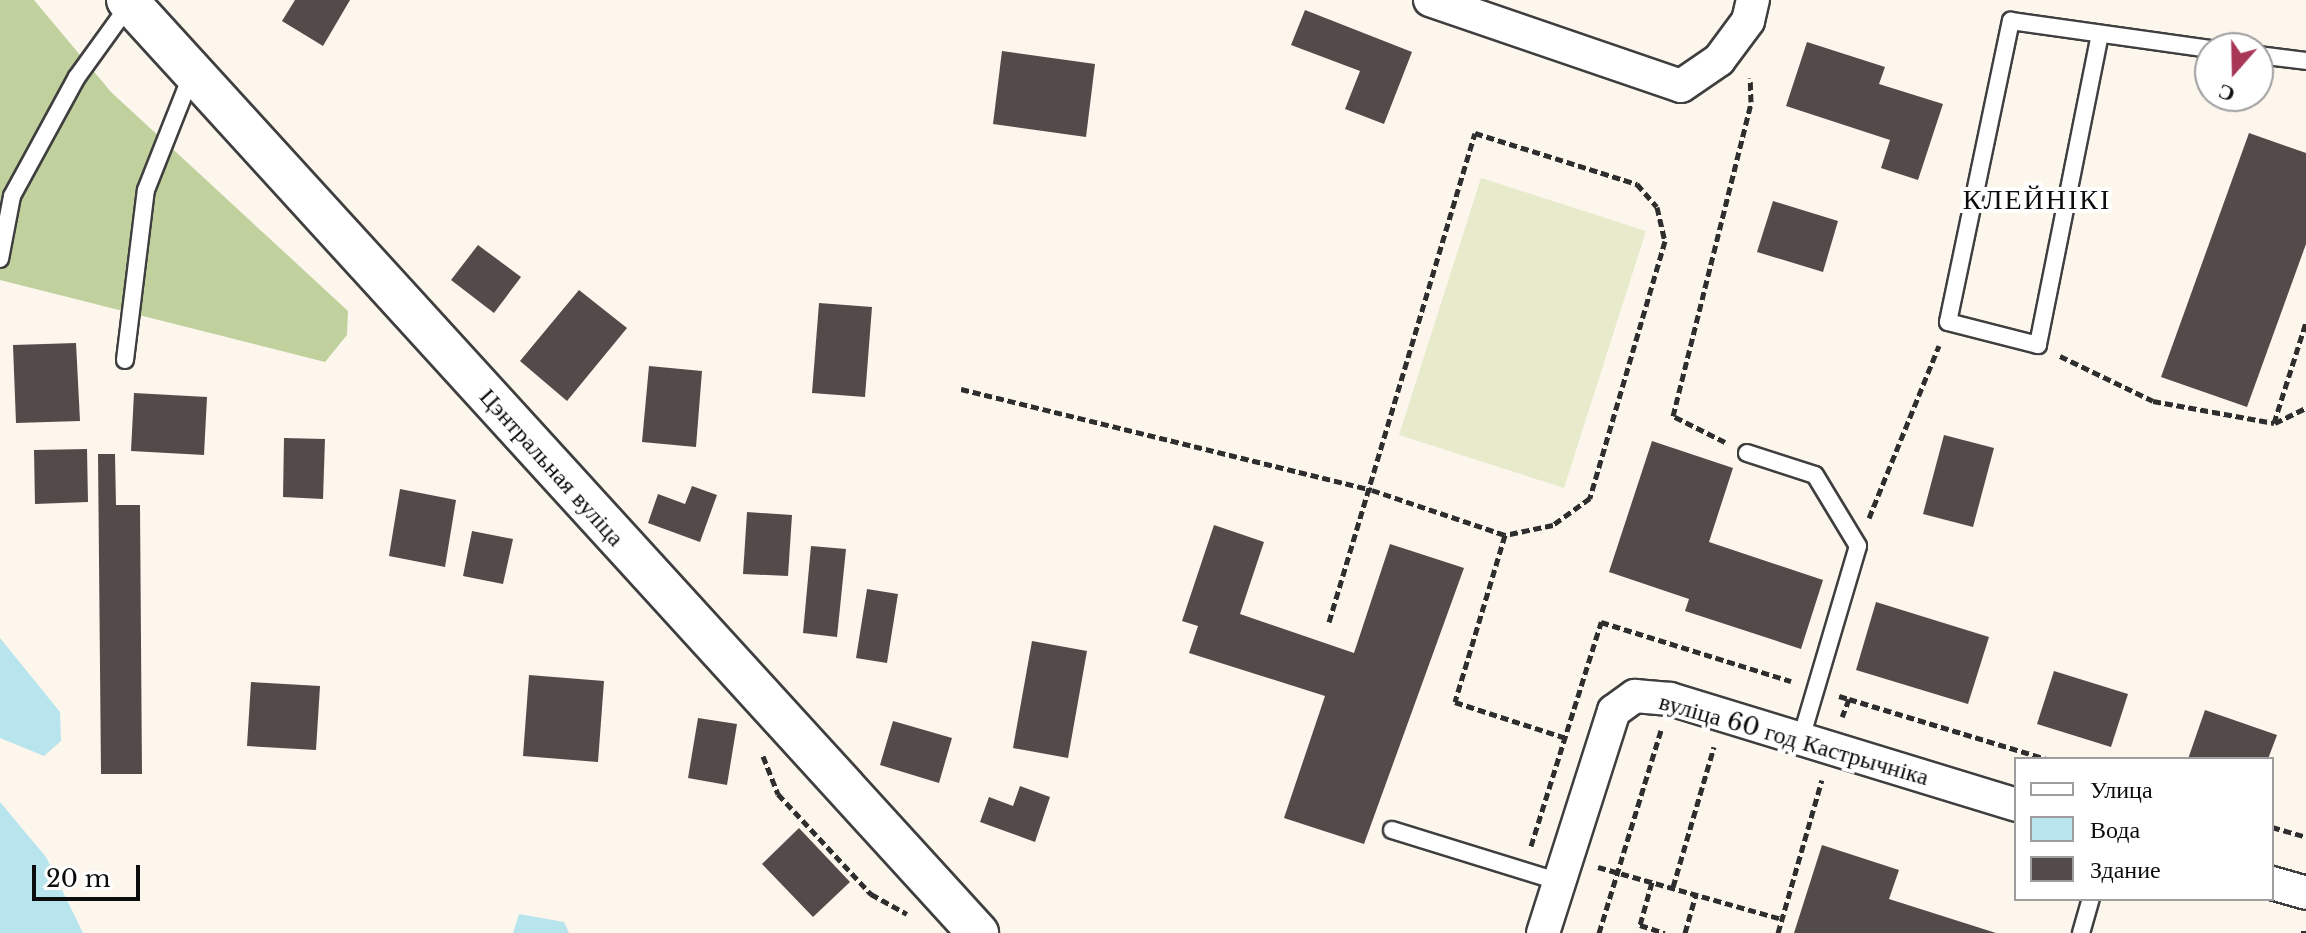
<!DOCTYPE html>
<html>
<head>
<meta charset="utf-8">
<style>
	body { margin:0 }
	#map { position:relative; width:2306px; height:933px; overflow:hidden; background:#fcf6ed; font-family:"Libre Baskerville",serif }
	div>[style] { position:absolute }
	.forest>* { inset:0; background:#c0d19d }
	.pitch>* { inset:0; background:#e7ebcc }
	.water>* { inset:0; background:#b8e5ed }
	.building>* { inset:0; background:#534b4a }
	.path>* { height:5px; margin-top:-2.5px; transform-origin:0; background:repeating-linear-gradient(90deg,#2e2e2e 0 8px,transparent 0 12px) }
	.roads { filter:drop-shadow(2px 0 #3f3f3f) drop-shadow(-2px 0 #3f3f3f) drop-shadow(0 2px #3f3f3f) drop-shadow(0 -2px #3f3f3f) }
	.service>* { height:16px; margin:-8px; padding:0 8px; transform-origin:8px; border-radius:8px; background:#fff }
	.minor>* { height:32px; margin:-16px; padding:0 16px; transform-origin:16px; border-radius:16px; background:#fff }
	.tertiary>* { height:40px; margin:-20px; padding:0 20px; transform-origin:20px; border-radius:20px; background:#fff }
	span { translate:-50% -50%; white-space:nowrap; text-align:center; line-height:1.15; -webkit-text-stroke:8px #fff; paint-order:stroke }
	.street-label { font-size:24px; color:#0c0c0c }
	.quarter-label { font-size:28px; color:#0c0c0c; letter-spacing:2px }
	.legend { position:absolute; left:2014px; top:757px; width:260px; height:144px; box-sizing:border-box; background:#fff; border:2px solid #9e9e9e; margin:0; padding:10px 14px; list-style:none; font-size:24px; color:#0c0c0c }
	.legend li { display:flex; align-items:center; gap:16px; height:40px }
	.legend b { width:40px; border:2px solid #9e9e9e }
	.north { position:absolute; left:2194px; top:32px; width:80px; height:80px; box-sizing:border-box; background:#fff; border:2px solid #9e9e9e; border-radius:50%; rotate:200deg; font-size:22px; font-weight:700; line-height:32px; text-align:center; color:#0c0c0c }
	.north::after { content:''; display:block; margin:auto; width:28px; height:36px; background:#a83756; clip-path:polygon(50% 0,100% 100%,50% 72%,0 100%) }
	.scale { position:absolute; left:32px; top:865px; width:108px; height:36px; box-sizing:border-box; border:4px solid #0c0c0c; border-top:0; padding-left:10px; font-size:24px; line-height:28px; white-space:nowrap; color:#0c0c0c; -webkit-text-stroke:6px #fff; paint-order:stroke }
</style>
</head>
<body>
<div id="map">
	<div class="forest">
		<div style="clip-path:polygon(0 0,34px 0,111px 92px,348px 311px,347px 335px,325px 362px,0 280px)"></div>
	</div>
	<div class="pitch">
		<div style="clip-path:polygon(1481px 178px,1646px 231px,1564px 488px,1399px 435px)"></div>
	</div>
	<div class="water">
		<div style="clip-path:polygon(0 638px,60px 712px,61px 741px,44px 756px,0 738px)"></div>
		<div style="clip-path:polygon(0 802px,46px 857px,83px 933px,0 933px)"></div>
		<div style="clip-path:polygon(519px 914px,564px 922px,569px 933px,513px 933px)"></div>
	</div>
	<div class="building">
		<div style="clip-path:polygon(295px 0,350px 0,323px 46px,282px 21px)"></div>
		<div style="clip-path:polygon(1305px 10px,1412px 52px,1384px 124px,1345px 109px,1360px 71px,1291px 45px)"></div>
		<div style="clip-path:polygon(1807px 42px,1885px 67px,1879px 84px,1943px 104px,1918px 180px,1881px 168px,1890px 140px,1786px 106px)"></div>
		<div style="clip-path:polygon(1002px 51px,1095px 64px,1086px 137px,993px 124px)"></div>
		<div style="clip-path:polygon(2249px 133px,2306px 153px,2306px 244px,2247px 407px,2161px 377px)"></div>
		<div style="clip-path:polygon(1773px 201px,1838px 221px,1823px 272px,1757px 252px)"></div>
		<div style="clip-path:polygon(478px 245px,521px 277px,494px 313px,451px 280px)"></div>
		<div style="clip-path:polygon(579px 290px,627px 328px,567px 401px,520px 361px)"></div>
		<div style="clip-path:polygon(819px 303px,872px 307px,865px 397px,812px 393px)"></div>
		<div style="clip-path:polygon(76px 343px,80px 421px,16px 423px,13px 345px)"></div>
		<div style="clip-path:polygon(649px 366px,702px 371px,696px 447px,642px 442px)"></div>
		<div style="clip-path:polygon(134px 393px,207px 397px,204px 455px,131px 451px)"></div>
		<div style="clip-path:polygon(1944px 435px,1994px 448px,1973px 527px,1923px 514px)"></div>
		<div style="clip-path:polygon(284px 438px,325px 439px,323px 499px,283px 497px)"></div>
		<div style="clip-path:polygon(1652px 441px,1733px 468px,1709px 542px,1823px 580px,1801px 649px,1685px 611px,1689px 599px,1609px 572px)"></div>
		<div style="clip-path:polygon(87px 449px,88px 502px,35px 504px,34px 450px)"></div>
		<div style="clip-path:polygon(98px 454px,115px 454px,116px 505px,140px 505px,142px 774px,101px 774px)"></div>
		<div style="clip-path:polygon(692px 486px,717px 495px,700px 542px,648px 523px,658px 494px,685px 504px)"></div>
		<div style="clip-path:polygon(400px 489px,456px 500px,445px 567px,389px 556px)"></div>
		<div style="clip-path:polygon(747px 512px,792px 515px,788px 576px,743px 574px)"></div>
		<div style="clip-path:polygon(1214px 525px,1264px 542px,1240px 614px,1354px 653px,1390px 544px,1464px 568px,1364px 844px,1284px 818px,1325px 696px,1189px 653px,1198px 626px,1182px 621px)"></div>
		<div style="clip-path:polygon(472px 531px,513px 539px,503px 584px,463px 576px)"></div>
		<div style="clip-path:polygon(811px 546px,846px 549px,837px 637px,803px 633px)"></div>
		<div style="clip-path:polygon(867px 589px,898px 594px,887px 663px,856px 658px)"></div>
		<div style="clip-path:polygon(1876px 602px,1989px 637px,1968px 704px,1856px 670px)"></div>
		<div style="clip-path:polygon(1032px 641px,1087px 651px,1068px 758px,1013px 748px)"></div>
		<div style="clip-path:polygon(2054px 671px,2128px 694px,2111px 747px,2037px 724px)"></div>
		<div style="clip-path:polygon(529px 675px,604px 681px,598px 762px,523px 756px)"></div>
		<div style="clip-path:polygon(251px 682px,320px 686px,316px 750px,247px 746px)"></div>
		<div style="clip-path:polygon(2205px 710px,2277px 735px,2268px 759px,2188px 759px)"></div>
		<div style="clip-path:polygon(698px 718px,737px 724px,727px 785px,688px 778px)"></div>
		<div style="clip-path:polygon(893px 721px,952px 738px,939px 783px,880px 765px)"></div>
		<div style="clip-path:polygon(1020px 786px,1050px 797px,1035px 842px,980px 822px,989px 797px,1013px 806px)"></div>
		<div style="clip-path:polygon(799px 828px,850px 882px,813px 917px,762px 864px)"></div>
		<div style="clip-path:polygon(1822px 845px,1899px 870px,1889px 899px,1996px 933px,1794px 933px)"></div>
	</div>
	<div class="path">
		<div style="left:2060px;top:356px;width:103px;rotate:25.8deg"></div>
		<div style="left:2153px;top:401px;width:123px;rotate:10.3deg"></div>
		<div style="left:2274px;top:423px;width:106px;rotate:-72.4deg"></div>
		<div style="left:961px;top:389px;width:423px;rotate:13.8deg"></div>
		<div style="left:1372px;top:490px;width:140px;rotate:18.7deg"></div>
		<div style="left:1505px;top:535px;width:174px;rotate:106.7deg"></div>
		<div style="left:1455px;top:702px;width:114px;rotate:18deg"></div>
		<div style="left:2275px;top:423px;width:34px;rotate:-26deg"></div>
		<div style="left:1725px;top:442px;width:58px;rotate:-153.4deg"></div>
		<div style="left:1673px;top:416px;width:324px;rotate:-76deg"></div>
		<div style="left:1751px;top:102px;width:24px;rotate:-92deg"></div>
		<div style="left:1869px;top:518px;width:186px;rotate:-67.9deg"></div>
		<div style="left:1329px;top:622px;width:510px;rotate:-73.38deg"></div>
		<div style="left:1475px;top:133px;width:170px;rotate:17.5deg"></div>
		<div style="left:1637px;top:184px;width:30px;rotate:49deg"></div>
		<div style="left:1657px;top:207px;width:35px;rotate:77deg"></div>
		<div style="left:1665px;top:241px;width:268px;rotate:106.3deg"></div>
		<div style="left:1590px;top:498px;width:46px;rotate:143.9deg"></div>
		<div style="left:1553px;top:525px;width:49px;rotate:168.2deg"></div>
		<div style="left:1839px;top:696px;width:10px;rotate:17deg"></div>
		<div style="left:1849px;top:699px;width:19px;rotate:111deg"></div>
		<div style="left:1849px;top:699px;width:207px;rotate:16.9deg"></div>
		<div style="left:763px;top:756px;width:41px;rotate:68.5deg"></div>
		<div style="left:778px;top:794px;width:137px;rotate:47.1deg"></div>
		<div style="left:871px;top:894px;width:41px;rotate:29.1deg"></div>
		<div style="left:2272px;top:827px;width:35px;rotate:16deg"></div>
		<div style="left:1531px;top:846px;width:235px;rotate:-72.6deg"></div>
		<div style="left:1601px;top:622px;width:199px;rotate:17.3deg"></div>
		<div style="left:1598px;top:867px;width:191px;rotate:15.8deg"></div>
		<div style="left:1652px;top:882px;width:45px;rotate:105.6deg"></div>
		<div style="left:1640px;top:925px;width:26px;rotate:18deg"></div>
		<div style="left:1673px;top:887px;width:146px;rotate:-73.7deg"></div>
		<div style="left:1599px;top:933px;width:212px;rotate:-73deg"></div>
		<div style="left:1685px;top:933px;width:41px;rotate:-74.2deg"></div>
		<div style="left:1778px;top:933px;width:159px;rotate:-74deg"></div>
		<div style="left:2301px;top:933px;width:5px"></div>
	</div>
	<div class="roads">
		<div class="service">
			<div style="left:2100px;top:34px;width:317px;rotate:101.3deg"></div>
			<div style="left:2038px;top:345px;width:93px;rotate:-165.7deg"></div>
			<div style="left:1948px;top:322px;width:308px;rotate:-78.2deg"></div>
			<div style="left:2011px;top:21px;width:201px;rotate:8deg"></div>
			<div style="left:2258px;top:55px;width:48px;rotate:7.1deg"></div>
			<div style="left:0;top:259px;width:64px;rotate:-79.2deg"></div>
			<div style="left:12px;top:196px;width:136px;rotate:-61.4deg"></div>
			<div style="left:77px;top:77px;width:89px;rotate:-54.2deg"></div>
			<div style="left:125px;top:360px;width:171px;rotate:-83deg"></div>
			<div style="left:146px;top:190px;width:125px;rotate:-68.4deg"></div>
			<div style="left:1747px;top:453px;width:71px;rotate:17.9deg"></div>
			<div style="left:1815px;top:475px;width:83px;rotate:58.8deg"></div>
			<div style="left:1858px;top:546px;width:200px;rotate:106.5deg"></div>
			<div style="left:1392px;top:830px;width:176px;rotate:17.2deg"></div>
			<div style="left:2081px;top:933px;width:35px;rotate:-74deg"></div>
		</div>
		<div class="minor">
			<div style="left:1430px;top:0;width:265px;rotate:18.9deg"></div>
			<div style="left:1681px;top:86px;width:46px;rotate:-34.4deg"></div>
			<div style="left:1719px;top:60px;width:49px;rotate:-53.4deg"></div>
			<div style="left:1748px;top:21px;width:22px;rotate:-77deg"></div>
			<div style="left:2272px;top:883px;width:35px;rotate:16deg"></div>
			<div style="left:1543px;top:933px;width:233px;rotate:-72.3deg"></div>
			<div style="left:1614px;top:711px;width:26px;rotate:-36deg"></div>
			<div style="left:1635px;top:696px;width:35px;rotate:5deg"></div>
			<div style="left:1670px;top:699px;width:362px;rotate:17deg"></div>
		</div>
		<div class="tertiary">
			<div style="left:127px;top:0;width:1263px;rotate:47.63deg"></div>
		</div>
	</div>
	<div class="street-label">
		<span style="left:552px;top:467px;rotate:48deg">Цэнтральная вуліца</span>
		<span style="left:1794px;top:739px;rotate:16deg">вуліца 60 год Кастрычніка</span>
	</div>
	<div class="quarter-label">
		<span style="left:2037px;top:200px">КЛЕЙНІКІ</span>
	</div>
	<ul class="legend">
	<li><b style="height:10px;background:#fff"></b>Улица</li>
	<li><b style="height:22px;background:#b8e5ed"></b>Вода</li>
	<li><b style="height:22px;background:#534b4a"></b>Здание</li>
	</ul>
	<div class="north">С</div>
	<div class="scale">20 m</div>
</div>
</body>
</html>
